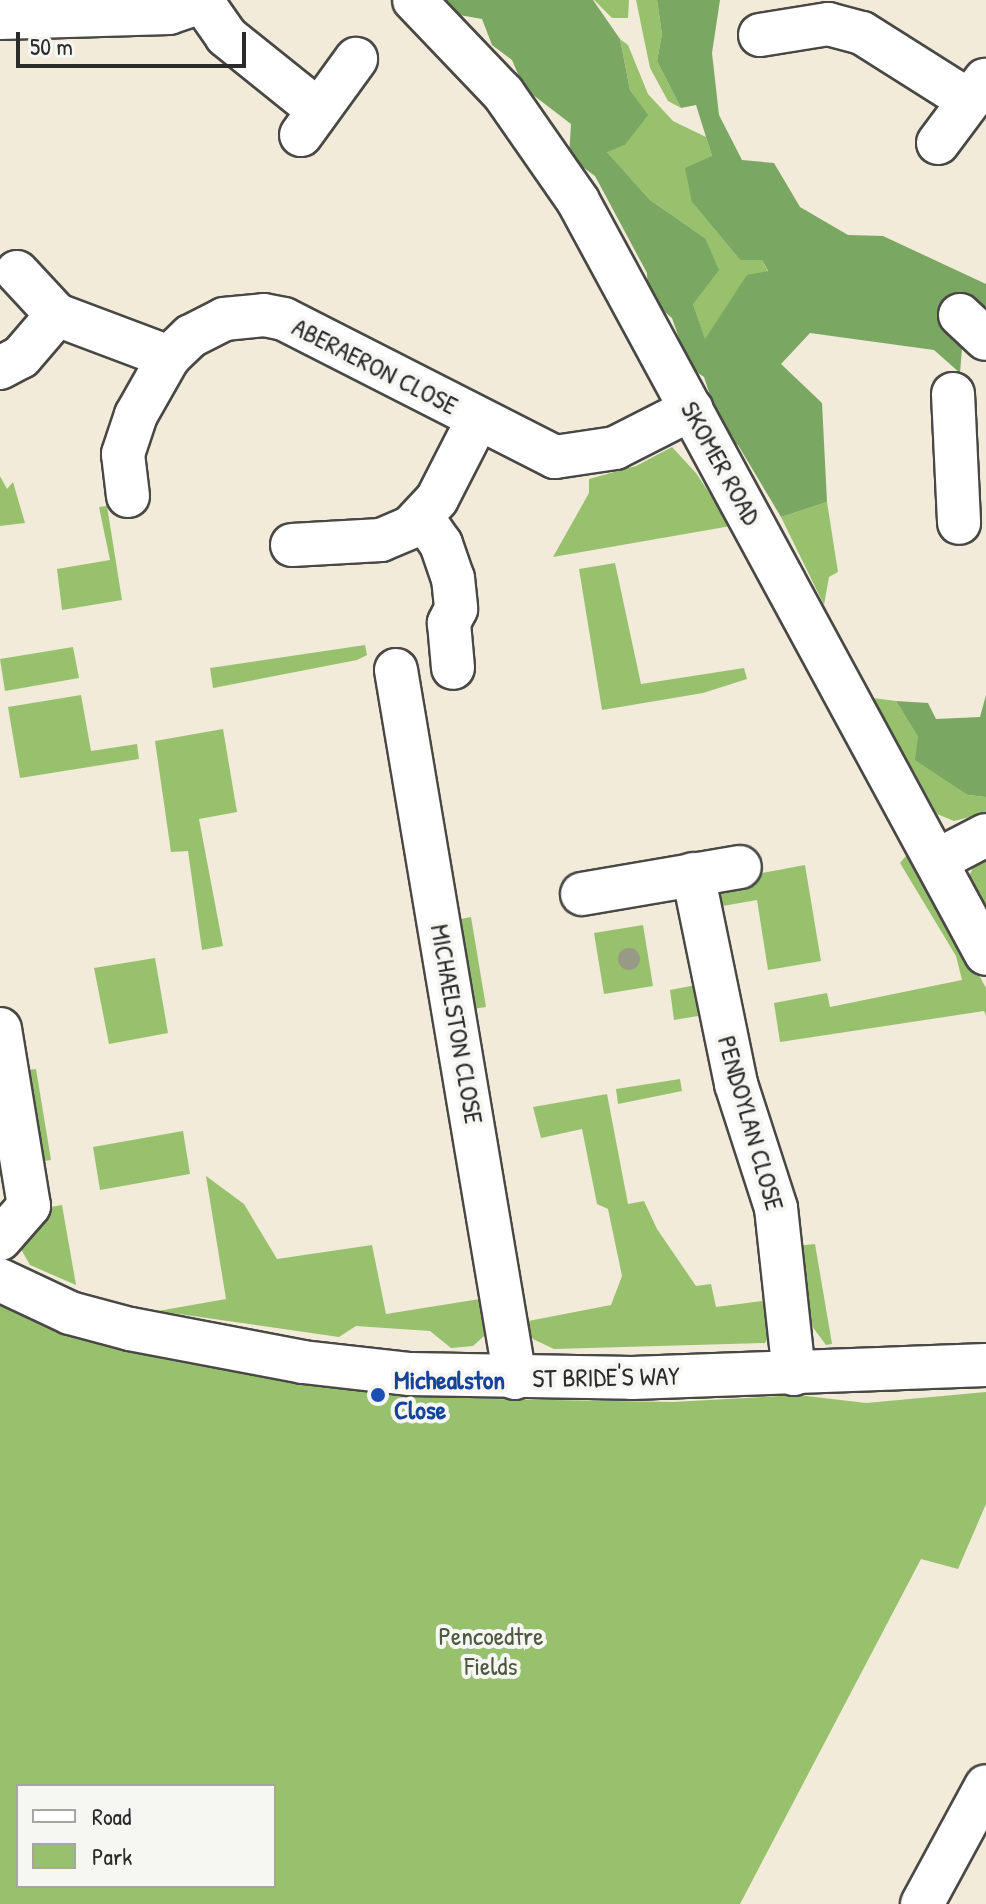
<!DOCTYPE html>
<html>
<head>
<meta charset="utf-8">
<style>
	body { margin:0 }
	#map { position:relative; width:986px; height:1904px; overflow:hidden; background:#f2ebd9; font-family:"Patrick Hand",sans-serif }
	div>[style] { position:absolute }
	.green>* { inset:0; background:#98c16e }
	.forest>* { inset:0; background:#7aa761 }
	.roads { filter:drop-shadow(2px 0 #494845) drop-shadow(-2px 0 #494845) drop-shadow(0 2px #494845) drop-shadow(0 -2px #494845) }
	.minor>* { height:42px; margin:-21px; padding:0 21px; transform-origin:21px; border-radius:21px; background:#fff }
	.trees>* { width:22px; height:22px; margin:-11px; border-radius:50%; background:#979a84 }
	.dots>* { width:22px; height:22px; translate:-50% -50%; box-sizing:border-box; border:4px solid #f6f6f2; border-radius:50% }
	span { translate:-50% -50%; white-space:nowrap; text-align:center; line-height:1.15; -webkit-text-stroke:8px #f6f6f2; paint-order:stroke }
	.street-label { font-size:26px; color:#2b2b2b }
	.transit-label { font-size:26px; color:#164399; font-weight:700 }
	.left { translate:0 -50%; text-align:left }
	.park-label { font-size:26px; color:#4c583f }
	.legend { position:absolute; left:16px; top:1784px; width:260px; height:104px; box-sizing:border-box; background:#f6f6f2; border:2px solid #a5a5a2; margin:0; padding:10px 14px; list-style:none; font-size:24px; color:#2b2b2b }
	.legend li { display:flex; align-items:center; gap:16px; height:40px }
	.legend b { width:40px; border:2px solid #a5a5a2 }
	.scale { position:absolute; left:16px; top:32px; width:230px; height:36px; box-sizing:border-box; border:4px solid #2b2b2b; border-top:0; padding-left:10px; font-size:24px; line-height:28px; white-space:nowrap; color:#2b2b2b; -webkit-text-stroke:6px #f6f6f2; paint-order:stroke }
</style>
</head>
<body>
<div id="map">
	<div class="green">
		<div style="clip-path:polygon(594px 0,629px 0,628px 18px,612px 18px)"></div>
		<div style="clip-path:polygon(636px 0,657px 0,662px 34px,657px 61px,681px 108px,668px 101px,650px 68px)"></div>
		<div style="clip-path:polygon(620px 39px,628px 45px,648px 94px,673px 121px,706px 137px,712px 156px,693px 203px,740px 260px,762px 260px,768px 272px,730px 302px,705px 340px,693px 304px,705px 238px,650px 200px,606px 151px,625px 145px,647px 115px,630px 90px)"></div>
		<div style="clip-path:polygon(672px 447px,696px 473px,731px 526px,553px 557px,589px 493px,589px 479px,636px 466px)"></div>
		<div style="clip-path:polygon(0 476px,7px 489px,13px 482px,25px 523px,0 526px)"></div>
		<div style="clip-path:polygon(827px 502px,838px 572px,829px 577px,824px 605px,781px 517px)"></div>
		<div style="clip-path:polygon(107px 506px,122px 600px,62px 610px,57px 569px,110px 560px,99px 507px)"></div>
		<div style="clip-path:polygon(615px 563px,641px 684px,744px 668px,747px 679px,703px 693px,602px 710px,579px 569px)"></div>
		<div style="clip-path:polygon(365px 645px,367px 655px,357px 660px,213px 688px,210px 668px)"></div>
		<div style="clip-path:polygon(73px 647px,79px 678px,5px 691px,0 659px)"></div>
		<div style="clip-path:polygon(81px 695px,91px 751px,137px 744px,139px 759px,20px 778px,8px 707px)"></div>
		<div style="clip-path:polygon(873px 698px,896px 701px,918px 737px,968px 795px,986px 797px,986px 813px,954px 821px,937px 814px)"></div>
		<div style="clip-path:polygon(223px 729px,237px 812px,199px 819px,223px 946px,202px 950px,188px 851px,171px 852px,155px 741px)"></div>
		<div style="clip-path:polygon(911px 850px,986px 988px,986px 1016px,984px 1011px,780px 1042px,774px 1003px,827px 993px,830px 1007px,962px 980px,956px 956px,900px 863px)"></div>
		<div style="clip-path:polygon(986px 857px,986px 920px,969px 890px,969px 876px,976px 862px)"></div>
		<div style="clip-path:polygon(805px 865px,821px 961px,768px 970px,757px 900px,717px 907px,714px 887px,724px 880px)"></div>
		<div style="clip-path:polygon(471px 917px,486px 1007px,466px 1010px,451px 921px)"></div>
		<div style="clip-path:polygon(643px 925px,653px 986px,604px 994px,594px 933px)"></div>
		<div style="clip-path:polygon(155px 958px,168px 1033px,109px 1044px,94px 968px)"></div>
		<div style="clip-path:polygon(696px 985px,698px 1016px,674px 1020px,670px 990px)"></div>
		<div style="clip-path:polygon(36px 1069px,51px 1160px,38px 1162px,19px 1071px)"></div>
		<div style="clip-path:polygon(680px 1079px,682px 1091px,618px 1104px,616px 1089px)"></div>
		<div style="clip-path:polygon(607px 1094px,628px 1204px,644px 1201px,657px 1229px,696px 1286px,711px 1284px,716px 1307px,770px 1300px,773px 1330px,765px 1343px,554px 1349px,533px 1339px,523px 1322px,611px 1305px,622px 1276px,608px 1209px,597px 1204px,582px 1129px,541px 1138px,533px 1107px)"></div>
		<div style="clip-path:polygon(183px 1131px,190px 1174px,100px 1190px,93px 1147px)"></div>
		<div style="clip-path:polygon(206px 1176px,244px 1204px,277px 1259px,372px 1245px,386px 1314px,486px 1298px,494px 1327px,473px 1346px,451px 1348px,430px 1331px,356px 1326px,339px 1337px,158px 1311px,226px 1299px)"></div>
		<div style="clip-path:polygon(62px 1205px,76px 1285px,30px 1265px,22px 1251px,20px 1234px,27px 1211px)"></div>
		<div style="clip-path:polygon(815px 1244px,832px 1344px,826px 1345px,806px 1318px,797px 1246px)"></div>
		<div style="clip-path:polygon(evenodd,0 1302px,113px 1345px,168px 1360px,322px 1387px,492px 1399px,673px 1402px,798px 1395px,866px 1403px,986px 1392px,986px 1504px,958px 1569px,921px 1559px,740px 1904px,0 1904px,0 1302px,18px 1786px,274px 1786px,274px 1886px,18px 1886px,18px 1786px)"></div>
	</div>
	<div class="forest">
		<div style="clip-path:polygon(430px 0,593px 0,620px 39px,630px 90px,648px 115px,625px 145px,607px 152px,650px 200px,705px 238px,719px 270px,693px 304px,705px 339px,747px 275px,768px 271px,762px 260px,740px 260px,692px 202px,685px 168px,712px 156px,696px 105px,681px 108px,657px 61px,662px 34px,657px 0,720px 0,712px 53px,719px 115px,742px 160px,774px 163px,800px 207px,848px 235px,883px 236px,986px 284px,986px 333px,964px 323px,960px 373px,934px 350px,810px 333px,781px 364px,822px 403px,827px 502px,781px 517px,738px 445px,723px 434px,704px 377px,689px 367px,672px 318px,648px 298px,647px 273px,595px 176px,569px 157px,571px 124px,524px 88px,512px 60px,492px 45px,482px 19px,437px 11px)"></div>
		<div style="clip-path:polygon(986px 695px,986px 797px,968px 795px,915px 760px,918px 737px,896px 701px,928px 703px,936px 719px,980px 717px)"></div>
	</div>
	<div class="roads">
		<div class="minor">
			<div style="left:414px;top:0;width:129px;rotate:46.3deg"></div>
			<div style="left:503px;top:93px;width:131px;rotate:55.2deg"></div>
			<div style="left:578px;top:201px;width:856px;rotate:61.55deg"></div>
			<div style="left:204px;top:4px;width:39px;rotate:55deg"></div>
			<div style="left:226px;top:36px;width:118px;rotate:38.8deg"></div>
			<div style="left:0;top:18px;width:169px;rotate:-1.7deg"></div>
			<div style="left:169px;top:13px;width:39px;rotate:-19deg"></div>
			<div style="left:760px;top:35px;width:69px;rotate:-9.2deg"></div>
			<div style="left:828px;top:24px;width:35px;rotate:15deg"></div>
			<div style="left:862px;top:33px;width:125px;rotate:32.3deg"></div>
			<div style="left:301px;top:135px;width:94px;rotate:-54.1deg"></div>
			<div style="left:938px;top:143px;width:79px;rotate:-53.3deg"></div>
			<div style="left:17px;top:272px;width:59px;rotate:47.1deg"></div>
			<div style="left:57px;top:315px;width:120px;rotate:20.6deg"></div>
			<div style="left:169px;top:357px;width:30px;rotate:-44deg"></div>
			<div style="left:191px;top:336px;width:37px;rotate:-27deg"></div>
			<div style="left:224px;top:319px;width:40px;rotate:-5.7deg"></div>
			<div style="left:264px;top:315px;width:20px;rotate:11deg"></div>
			<div style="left:284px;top:319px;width:304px;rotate:27deg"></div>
			<div style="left:555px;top:457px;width:61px;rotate:-8.5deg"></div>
			<div style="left:615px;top:448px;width:86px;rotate:-26.9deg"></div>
			<div style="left:960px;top:315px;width:35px;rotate:43deg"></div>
			<div style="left:0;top:368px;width:24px;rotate:-28deg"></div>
			<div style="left:21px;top:357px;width:55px;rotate:-49.4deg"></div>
			<div style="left:953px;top:394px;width:129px;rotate:87.3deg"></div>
			<div style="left:128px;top:496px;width:42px;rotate:-96.8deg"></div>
			<div style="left:123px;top:454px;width:41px;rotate:-71.6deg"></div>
			<div style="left:136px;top:415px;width:67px;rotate:-60.4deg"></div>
			<div style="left:422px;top:517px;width:33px;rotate:55deg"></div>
			<div style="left:441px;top:544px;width:36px;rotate:71deg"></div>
			<div style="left:453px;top:578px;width:31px;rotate:84deg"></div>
			<div style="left:456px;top:609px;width:16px;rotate:117deg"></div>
			<div style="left:449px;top:623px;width:45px;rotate:84.9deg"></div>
			<div style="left:292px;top:545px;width:89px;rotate:-3.2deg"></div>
			<div style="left:381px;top:540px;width:33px;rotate:-23deg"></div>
			<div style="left:411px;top:527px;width:38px;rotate:-47deg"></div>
			<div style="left:437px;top:499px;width:90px;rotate:-62.9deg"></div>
			<div style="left:396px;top:670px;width:718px;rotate:80.46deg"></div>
			<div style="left:936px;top:861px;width:56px;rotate:-27.5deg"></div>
			<div style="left:693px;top:874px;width:214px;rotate:78.4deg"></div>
			<div style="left:736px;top:1084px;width:130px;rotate:72.1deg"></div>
			<div style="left:776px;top:1208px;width:167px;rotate:83.8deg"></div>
			<div style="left:582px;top:894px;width:160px;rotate:-9.7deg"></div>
			<div style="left:0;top:1029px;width:179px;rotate:80.7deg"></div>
			<div style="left:29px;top:1206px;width:44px;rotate:131.3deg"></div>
			<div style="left:0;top:1280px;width:77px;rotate:25.2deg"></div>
			<div style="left:70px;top:1313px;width:62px;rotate:14.9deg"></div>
			<div style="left:130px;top:1329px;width:176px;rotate:10.8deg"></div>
			<div style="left:303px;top:1362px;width:108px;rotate:6.4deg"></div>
			<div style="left:410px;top:1374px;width:222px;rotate:1deg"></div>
			<div style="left:632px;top:1378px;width:354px;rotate:-2.1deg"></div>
			<div style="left:922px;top:1904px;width:134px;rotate:-61.5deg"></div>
		</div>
	</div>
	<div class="trees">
		<div style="left:629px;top:959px"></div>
	</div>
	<div class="dots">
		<div style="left:378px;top:1395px;background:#1a4fb4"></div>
	</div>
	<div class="street-label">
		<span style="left:375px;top:366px;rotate:27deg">ABERAERON CLOSE</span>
		<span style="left:721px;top:463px;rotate:61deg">SKOMER ROAD</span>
		<span style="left:457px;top:1024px;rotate:80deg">MICHAELSTON CLOSE</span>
		<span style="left:751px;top:1123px;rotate:74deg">PENDOYLAN CLOSE</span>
		<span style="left:606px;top:1377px;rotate:-1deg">ST BRIDE'S WAY</span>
	</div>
	<div class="transit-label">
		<span class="left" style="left:394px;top:1395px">Michealston<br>Close</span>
	</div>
	<div class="park-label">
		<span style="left:491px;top:1651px">Pencoedtre<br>Fields</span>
	</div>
	<ul class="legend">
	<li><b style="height:10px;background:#fff"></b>Road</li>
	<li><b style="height:22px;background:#98c16e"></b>Park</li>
	</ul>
	<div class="scale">50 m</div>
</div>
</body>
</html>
